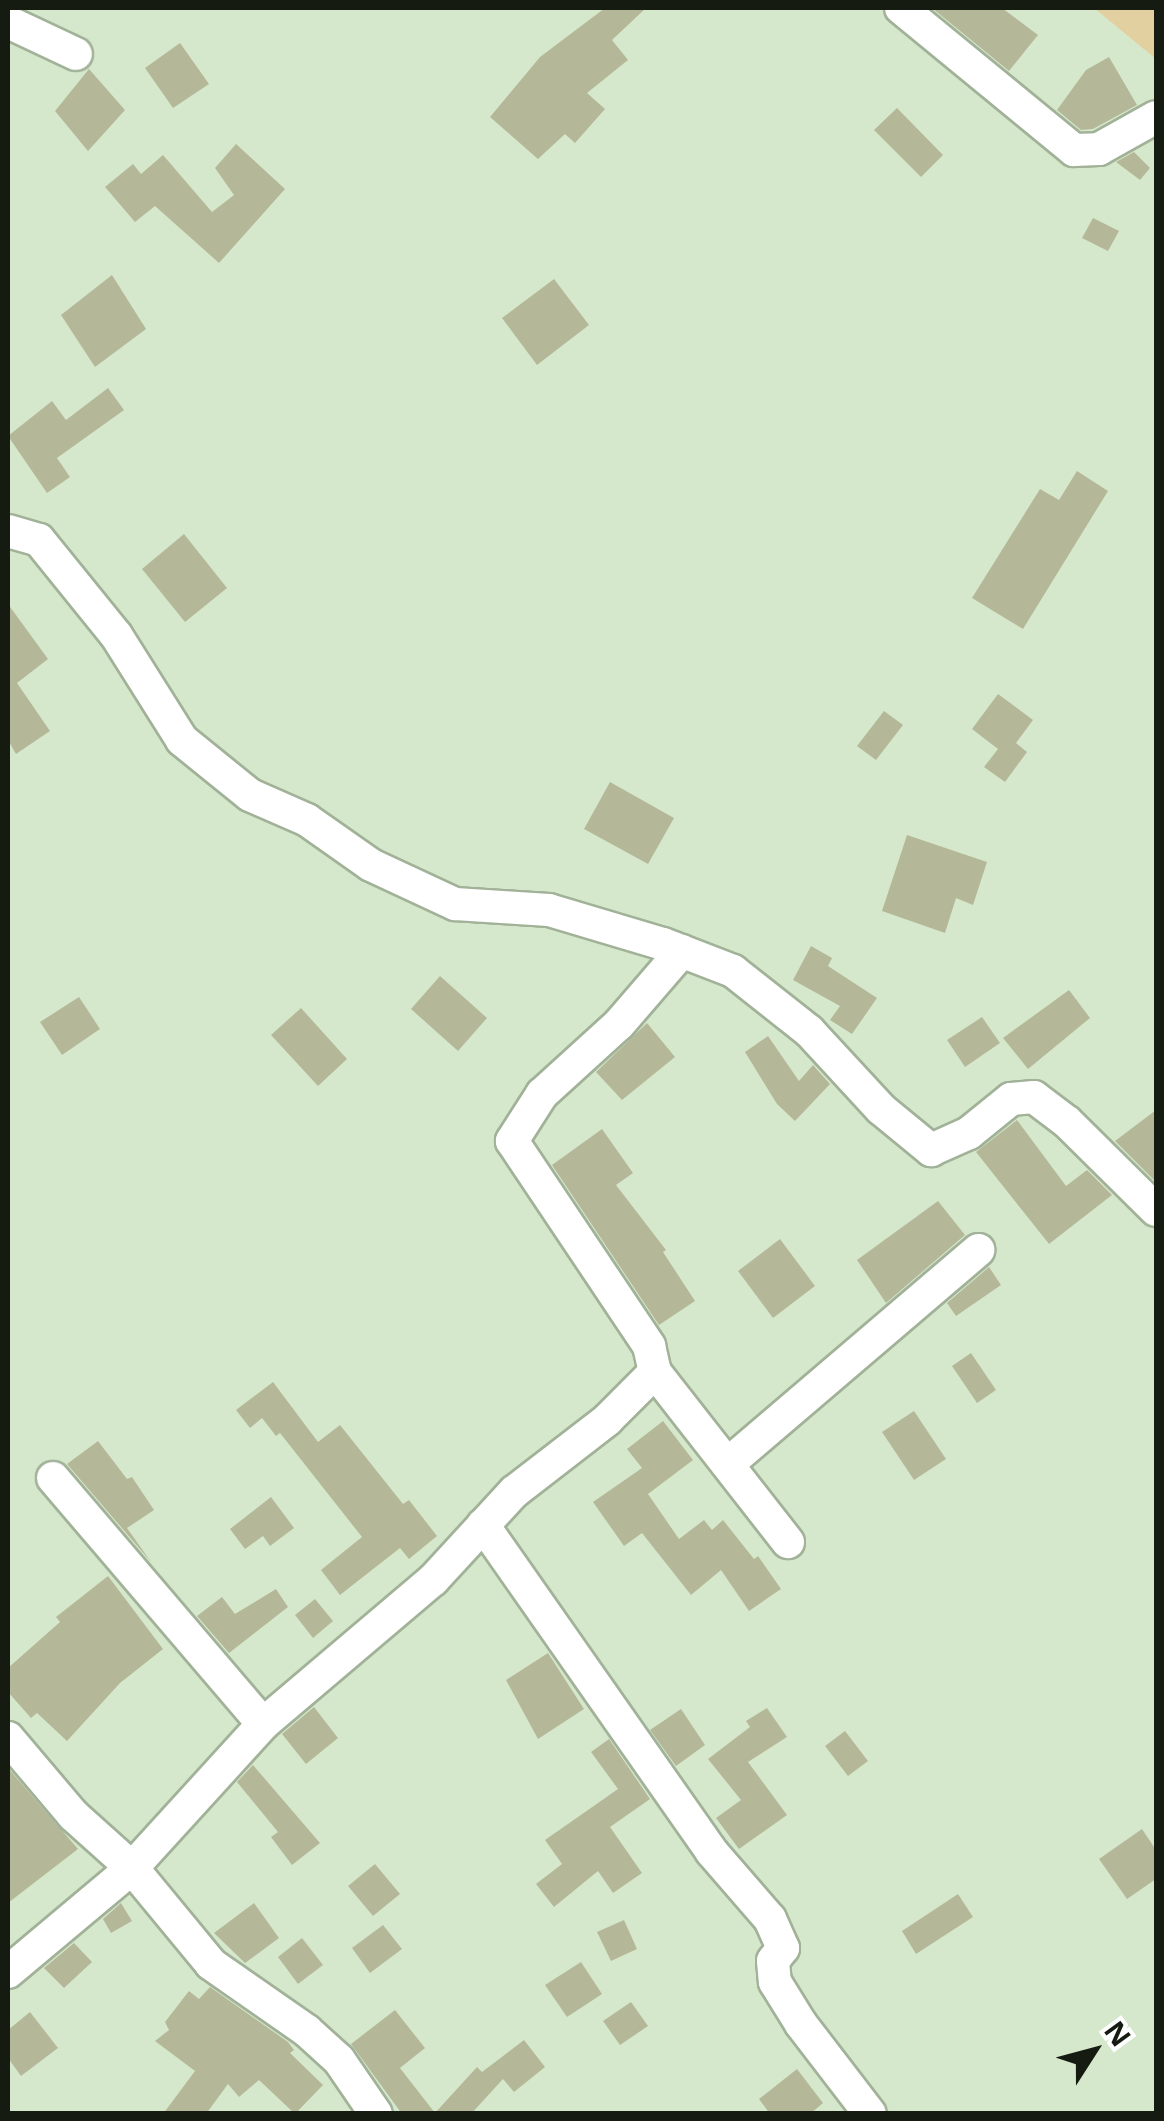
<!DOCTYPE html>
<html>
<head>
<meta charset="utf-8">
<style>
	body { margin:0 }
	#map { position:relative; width:1164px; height:2121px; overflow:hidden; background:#d6e8cc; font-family:"Noto Sans",sans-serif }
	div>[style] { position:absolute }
	.green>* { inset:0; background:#e2d0a0 }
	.building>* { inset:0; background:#b4b899 }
	.roads { filter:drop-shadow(2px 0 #a1b298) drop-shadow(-2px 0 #a1b298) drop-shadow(0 2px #a1b298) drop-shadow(0 -2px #a1b298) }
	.minor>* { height:32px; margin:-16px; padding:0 16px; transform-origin:16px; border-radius:16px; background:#fff }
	span { translate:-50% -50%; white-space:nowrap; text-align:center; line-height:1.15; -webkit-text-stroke:8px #fff; paint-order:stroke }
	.frame { position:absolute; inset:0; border:10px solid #151b11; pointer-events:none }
	.north { position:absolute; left:1044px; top:2001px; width:100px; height:100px; -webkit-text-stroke:8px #fff; paint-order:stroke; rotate:54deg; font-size:28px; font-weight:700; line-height:40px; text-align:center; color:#151b11 }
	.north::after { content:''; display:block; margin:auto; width:35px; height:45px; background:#151b11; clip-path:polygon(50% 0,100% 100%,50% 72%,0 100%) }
</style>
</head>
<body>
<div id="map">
	<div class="green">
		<div style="clip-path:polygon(1094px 8px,1156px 8px,1156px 59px)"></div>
	</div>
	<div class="building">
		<div style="clip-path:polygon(605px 8px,646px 8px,612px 40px,628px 60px,587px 93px,605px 109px,575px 143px,565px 134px,538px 159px,490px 117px,540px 57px)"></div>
		<div style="clip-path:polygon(932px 8px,1002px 8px,1038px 35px,1009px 71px)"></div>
		<div style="clip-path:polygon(180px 43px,209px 84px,173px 108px,145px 68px)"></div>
		<div style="clip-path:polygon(1109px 57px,1137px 105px,1093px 129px,1081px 130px,1057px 110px,1086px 70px)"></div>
		<div style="clip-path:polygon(89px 69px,125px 110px,88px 151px,55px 111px)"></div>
		<div style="clip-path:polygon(897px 108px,943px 155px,921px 177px,874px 130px)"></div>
		<div style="clip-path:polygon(236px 144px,285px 189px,219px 263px,155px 206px,135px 222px,105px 187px,133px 164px,141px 174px,163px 155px,212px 212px,234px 195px,215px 168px)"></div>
		<div style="clip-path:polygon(1134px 152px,1150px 168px,1140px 180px,1116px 162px)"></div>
		<div style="clip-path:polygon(1093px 218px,1119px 231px,1108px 251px,1082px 238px)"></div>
		<div style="clip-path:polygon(112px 275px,146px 329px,95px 367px,61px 315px)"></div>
		<div style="clip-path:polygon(554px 279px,589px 325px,537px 365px,502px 318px)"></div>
		<div style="clip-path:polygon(108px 388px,124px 410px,57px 458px,70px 477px,47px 493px,8px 436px,52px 401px,66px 420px)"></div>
		<div style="clip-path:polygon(1077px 471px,1108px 491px,1023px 629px,972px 598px,1040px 489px,1059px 500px)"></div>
		<div style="clip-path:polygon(184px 534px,227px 588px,185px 622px,142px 569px)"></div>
		<div style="clip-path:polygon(8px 604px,48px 659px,17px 683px,50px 731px,16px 754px,8px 740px)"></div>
		<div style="clip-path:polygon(998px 694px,1033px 720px,1016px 743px,1027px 752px,1005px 782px,984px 767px,998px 749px,972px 729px)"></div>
		<div style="clip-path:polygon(884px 711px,903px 725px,876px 760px,857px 746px)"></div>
		<div style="clip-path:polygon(610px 782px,674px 818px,648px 864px,584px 829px)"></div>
		<div style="clip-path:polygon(907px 835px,987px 862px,973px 905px,956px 898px,945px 933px,882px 911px)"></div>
		<div style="clip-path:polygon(811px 946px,832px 958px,828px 966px,877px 998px,852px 1034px,830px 1020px,840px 1006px,793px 980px)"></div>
		<div style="clip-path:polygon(440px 976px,487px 1018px,458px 1051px,411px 1009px)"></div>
		<div style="clip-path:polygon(1069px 990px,1090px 1018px,1028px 1069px,1003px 1038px)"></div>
		<div style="clip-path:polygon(79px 997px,100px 1029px,62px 1055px,40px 1022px)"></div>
		<div style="clip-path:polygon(301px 1008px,347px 1059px,318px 1086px,271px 1035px)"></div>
		<div style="clip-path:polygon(982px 1017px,1000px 1043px,965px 1067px,947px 1040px)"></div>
		<div style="clip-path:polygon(647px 1023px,675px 1057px,622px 1100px,596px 1072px)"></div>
		<div style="clip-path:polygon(768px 1036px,799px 1081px,813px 1065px,830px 1084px,795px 1121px,777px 1104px,745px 1052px)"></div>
		<div style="clip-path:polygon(1156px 1110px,1156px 1182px,1115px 1141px)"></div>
		<div style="clip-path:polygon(1017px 1120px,1066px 1186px,1087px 1170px,1112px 1195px,1049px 1244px,976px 1152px)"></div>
		<div style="clip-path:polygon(602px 1129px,633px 1173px,616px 1185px,666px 1250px,663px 1252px,695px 1301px,659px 1325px,552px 1165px)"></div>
		<div style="clip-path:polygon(938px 1201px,965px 1235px,886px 1303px,857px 1260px)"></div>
		<div style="clip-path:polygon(780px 1239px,815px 1286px,773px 1318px,738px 1271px)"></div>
		<div style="clip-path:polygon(989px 1267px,1001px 1285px,956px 1316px,947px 1303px)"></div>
		<div style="clip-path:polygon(971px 1353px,996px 1390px,977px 1403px,952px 1366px)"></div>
		<div style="clip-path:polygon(273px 1382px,318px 1442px,340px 1425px,403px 1504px,409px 1500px,437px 1536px,409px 1559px,400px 1548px,340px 1595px,321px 1570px,362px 1537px,280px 1433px,276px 1436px,262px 1418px,250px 1428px,236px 1410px)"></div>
		<div style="clip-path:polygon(914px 1411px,946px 1459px,914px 1480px,882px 1432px)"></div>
		<div style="clip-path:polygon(663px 1421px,693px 1460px,648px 1494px,679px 1539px,704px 1520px,712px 1530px,723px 1520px,754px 1559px,758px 1556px,781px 1589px,749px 1611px,721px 1570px,691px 1595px,642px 1533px,624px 1546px,593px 1502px,642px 1468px,627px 1449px)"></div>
		<div style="clip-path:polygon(98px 1441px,127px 1479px,132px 1477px,154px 1510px,127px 1528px,151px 1562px,67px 1464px)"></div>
		<div style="clip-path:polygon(271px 1497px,294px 1528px,270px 1546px,263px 1536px,245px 1549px,230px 1529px)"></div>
		<div style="clip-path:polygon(108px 1576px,163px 1649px,120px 1683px,67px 1741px,37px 1713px,31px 1718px,8px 1692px,8px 1668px,60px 1622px,56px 1617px)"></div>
		<div style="clip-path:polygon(276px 1589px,288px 1607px,229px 1653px,197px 1616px,222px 1597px,235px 1614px)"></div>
		<div style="clip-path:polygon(315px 1599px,333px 1621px,313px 1638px,295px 1615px)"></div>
		<div style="clip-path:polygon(548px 1653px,584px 1709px,538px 1739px,506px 1680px)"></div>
		<div style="clip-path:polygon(314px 1707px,338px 1738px,306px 1764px,282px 1734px)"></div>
		<div style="clip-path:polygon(767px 1708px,787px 1737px,748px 1762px,787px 1815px,739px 1849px,716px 1818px,741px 1800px,708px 1759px,750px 1727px,746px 1721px)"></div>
		<div style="clip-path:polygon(681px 1709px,705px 1745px,676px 1766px,650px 1730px)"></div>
		<div style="clip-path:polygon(845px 1731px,868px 1761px,848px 1776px,825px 1746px)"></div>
		<div style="clip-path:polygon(609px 1739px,650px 1799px,610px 1827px,642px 1873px,613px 1893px,598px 1871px,554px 1907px,536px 1884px,562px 1864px,545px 1840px,618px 1789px,591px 1752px)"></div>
		<div style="clip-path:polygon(253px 1765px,320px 1843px,292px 1865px,271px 1837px,278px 1832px,237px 1782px)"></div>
		<div style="clip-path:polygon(8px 1768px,78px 1849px,8px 1903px)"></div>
		<div style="clip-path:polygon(1142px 1829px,1156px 1850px,1156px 1879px,1127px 1899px,1099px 1859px)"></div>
		<div style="clip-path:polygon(375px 1864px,400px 1894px,373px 1916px,348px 1886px)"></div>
		<div style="clip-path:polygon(958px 1894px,973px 1917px,916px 1954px,902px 1931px)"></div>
		<div style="clip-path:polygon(121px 1903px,132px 1921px,111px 1933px,103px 1919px)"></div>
		<div style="clip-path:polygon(254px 1903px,279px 1938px,245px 1963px,214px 1933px)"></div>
		<div style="clip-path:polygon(624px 1920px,637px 1949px,611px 1961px,597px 1932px)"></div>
		<div style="clip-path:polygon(383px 1925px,402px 1949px,370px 1973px,352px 1948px)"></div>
		<div style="clip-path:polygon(302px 1938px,323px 1965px,298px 1984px,278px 1957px)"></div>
		<div style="clip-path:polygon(74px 1943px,92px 1962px,64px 1988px,44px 1968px)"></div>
		<div style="clip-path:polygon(581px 1962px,602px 1994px,567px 2017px,545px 1985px)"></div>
		<div style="clip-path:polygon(210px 1987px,288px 2042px,294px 2050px,290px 2053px,323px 2085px,295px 2114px,259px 2080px,239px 2097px,228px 2084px,206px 2114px,163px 2114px,195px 2071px,155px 2041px,169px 2030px,165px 2022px,189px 1991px,199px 1999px)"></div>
		<div style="clip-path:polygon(631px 2002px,648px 2026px,620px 2045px,603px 2021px)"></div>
		<div style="clip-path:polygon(395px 2010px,425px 2048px,400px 2068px,435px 2113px,477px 2067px,482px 2072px,524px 2040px,545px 2067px,514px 2092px,503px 2079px,471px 2114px,402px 2114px,351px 2044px)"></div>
		<div style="clip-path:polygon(30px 2012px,58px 2048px,21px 2076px,8px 2058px,8px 2030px)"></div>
		<div style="clip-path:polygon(797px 2069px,823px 2103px,810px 2114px,770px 2114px,759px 2099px)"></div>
	</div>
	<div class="roads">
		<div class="minor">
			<div style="left:901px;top:8px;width:224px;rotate:39.4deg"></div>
			<div style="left:1074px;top:150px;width:25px;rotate:-2deg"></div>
			<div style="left:1099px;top:149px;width:65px;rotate:-29.3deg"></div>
			<div style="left:8px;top:22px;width:75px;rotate:25.2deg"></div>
			<div style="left:8px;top:531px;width:32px;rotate:16deg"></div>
			<div style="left:39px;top:540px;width:122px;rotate:51deg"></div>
			<div style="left:116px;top:635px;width:124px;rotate:57.8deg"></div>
			<div style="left:182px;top:740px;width:87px;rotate:39deg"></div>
			<div style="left:250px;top:795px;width:62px;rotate:23.7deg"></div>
			<div style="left:307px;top:820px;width:78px;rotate:35.1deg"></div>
			<div style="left:371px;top:865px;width:93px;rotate:24.9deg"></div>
			<div style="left:455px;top:904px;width:94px;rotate:3.7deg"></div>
			<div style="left:549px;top:910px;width:119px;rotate:16.6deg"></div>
			<div style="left:663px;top:944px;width:75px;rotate:21.1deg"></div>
			<div style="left:733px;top:971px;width:97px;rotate:38.3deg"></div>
			<div style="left:809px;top:1031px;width:106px;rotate:47.3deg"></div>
			<div style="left:881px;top:1109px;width:65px;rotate:39.4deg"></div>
			<div style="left:931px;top:1150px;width:42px;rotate:-24.1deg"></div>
			<div style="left:969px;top:1133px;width:54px;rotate:-39deg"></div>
			<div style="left:1011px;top:1099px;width:23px;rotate:-5deg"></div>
			<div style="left:1034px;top:1097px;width:41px;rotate:37.1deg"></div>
			<div style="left:1067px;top:1122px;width:125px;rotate:44.7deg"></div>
			<div style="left:682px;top:951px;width:96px;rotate:130.8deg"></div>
			<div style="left:619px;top:1024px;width:104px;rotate:137.7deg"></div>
			<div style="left:542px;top:1094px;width:56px;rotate:122.6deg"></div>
			<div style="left:512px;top:1141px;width:247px;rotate:56.2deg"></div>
			<div style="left:649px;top:1346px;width:27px;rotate:77deg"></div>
			<div style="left:655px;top:1372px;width:216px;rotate:52deg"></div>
			<div style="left:729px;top:1463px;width:328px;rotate:-40.5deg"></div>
			<div style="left:53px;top:1478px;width:323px;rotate:49.5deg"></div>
			<div style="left:483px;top:1525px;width:398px;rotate:55deg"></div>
			<div style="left:711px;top:1851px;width:90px;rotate:49.1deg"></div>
			<div style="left:770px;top:1919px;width:32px;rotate:66deg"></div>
			<div style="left:783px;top:1948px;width:16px;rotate:128deg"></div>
			<div style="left:773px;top:1961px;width:21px;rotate:85deg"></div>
			<div style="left:775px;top:1982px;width:49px;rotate:58.2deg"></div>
			<div style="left:801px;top:2024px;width:113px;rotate:52.5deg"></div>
			<div style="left:8px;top:1738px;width:101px;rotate:49.8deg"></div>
			<div style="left:73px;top:1815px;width:79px;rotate:41.9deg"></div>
			<div style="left:132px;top:1868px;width:124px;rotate:50.5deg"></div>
			<div style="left:211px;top:1964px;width:117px;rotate:34.9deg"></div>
			<div style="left:307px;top:2031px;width:43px;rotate:42.2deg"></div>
			<div style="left:339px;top:2060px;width:65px;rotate:55.6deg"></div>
			<div style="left:8px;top:1972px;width:162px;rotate:-40deg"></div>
			<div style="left:132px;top:1868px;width:195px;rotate:-47.7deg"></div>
			<div style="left:263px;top:1724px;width:223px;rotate:-40.3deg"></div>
			<div style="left:433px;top:1580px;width:120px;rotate:-47.4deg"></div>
			<div style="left:514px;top:1492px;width:118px;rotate:-37.7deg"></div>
			<div style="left:607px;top:1420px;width:68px;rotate:-45deg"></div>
		</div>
	</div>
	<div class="frame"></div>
	<div class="north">N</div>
</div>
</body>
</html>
